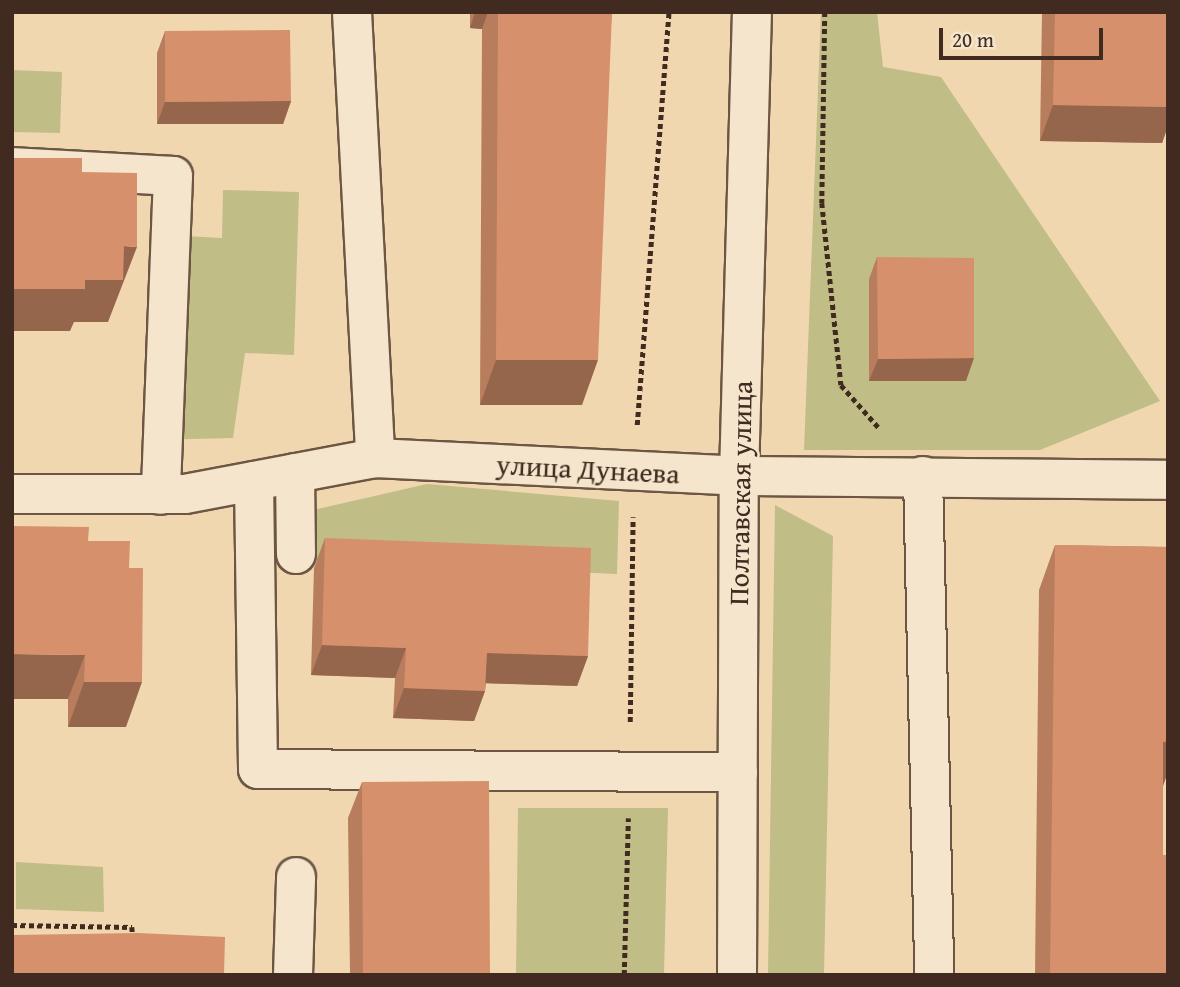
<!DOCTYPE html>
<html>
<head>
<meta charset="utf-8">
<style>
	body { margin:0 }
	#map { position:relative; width:1180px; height:987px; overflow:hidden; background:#f0d7b0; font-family:"Gentium Book Plus",serif }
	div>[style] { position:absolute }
	.green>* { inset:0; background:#c0bd87 }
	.path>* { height:4.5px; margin-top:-2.25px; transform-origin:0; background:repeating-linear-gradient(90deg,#412b20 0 5px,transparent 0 8.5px) }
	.roads { filter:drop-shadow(2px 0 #6d5644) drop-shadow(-2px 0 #6d5644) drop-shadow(0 2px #6d5644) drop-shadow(0 -2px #6d5644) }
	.minor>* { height:38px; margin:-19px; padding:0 19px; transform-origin:19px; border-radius:19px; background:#f5e5cc }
	.wall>* { inset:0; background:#b87d5d }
	.shaded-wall>* { inset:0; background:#96664c }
	.building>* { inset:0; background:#d6916c }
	span { translate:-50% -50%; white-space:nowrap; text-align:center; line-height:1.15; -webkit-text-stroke:5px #f5e5cc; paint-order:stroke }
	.street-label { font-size:28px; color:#412b20 }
	.frame { position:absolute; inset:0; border:14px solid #412b20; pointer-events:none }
	.scale { position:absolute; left:939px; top:28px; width:164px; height:32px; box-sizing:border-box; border:4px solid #412b20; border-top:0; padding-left:9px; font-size:21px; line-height:24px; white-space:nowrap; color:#412b20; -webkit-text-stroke:5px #f5e5cc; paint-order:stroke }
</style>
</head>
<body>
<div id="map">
	<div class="green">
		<div style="clip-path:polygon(821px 12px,877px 12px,883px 67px,941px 77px,1160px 401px,1040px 450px,804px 450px)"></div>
		<div style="clip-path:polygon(12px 70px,62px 72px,60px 133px,12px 132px)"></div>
		<div style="clip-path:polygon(223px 190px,299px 192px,294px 355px,245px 353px,233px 438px,149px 440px,184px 236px,222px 238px)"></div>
		<div style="clip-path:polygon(427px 484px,619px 501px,617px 574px,312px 561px,309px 511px)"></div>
		<div style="clip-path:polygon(775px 505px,833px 536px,824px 975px,768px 975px)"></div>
		<div style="clip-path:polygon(518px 808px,668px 808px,664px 975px,516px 975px)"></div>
		<div style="clip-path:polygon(16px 862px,103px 867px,104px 912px,16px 909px)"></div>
	</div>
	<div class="path">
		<div style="left:825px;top:12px;width:191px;rotate:90.9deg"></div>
		<div style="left:822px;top:203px;width:183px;rotate:84deg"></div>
		<div style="left:841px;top:385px;width:59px;rotate:48.4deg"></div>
		<div style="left:637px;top:425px;width:414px;rotate:-85.6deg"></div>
		<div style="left:630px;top:722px;width:205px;rotate:-89.2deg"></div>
		<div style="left:12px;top:925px;width:120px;rotate:1deg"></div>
		<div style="left:132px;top:927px;width:12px;rotate:85deg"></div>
		<div style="left:624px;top:975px;width:157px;rotate:-88.5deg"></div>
	</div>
	<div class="roads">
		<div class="minor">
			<div style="left:352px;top:12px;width:447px;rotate:87deg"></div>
			<div style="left:12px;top:167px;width:161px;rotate:3.2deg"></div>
			<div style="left:173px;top:176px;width:319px;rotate:92.2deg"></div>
			<div style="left:295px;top:473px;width:81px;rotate:89.3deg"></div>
			<div style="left:923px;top:476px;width:499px;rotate:88.7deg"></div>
			<div style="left:254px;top:481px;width:288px;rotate:89.2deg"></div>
			<div style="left:258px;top:769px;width:480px;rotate:0.4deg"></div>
			<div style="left:12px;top:494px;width:173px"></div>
			<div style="left:185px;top:494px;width:193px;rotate:-10.7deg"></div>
			<div style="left:375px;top:458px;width:364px;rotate:2.8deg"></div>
			<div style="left:739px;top:476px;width:429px;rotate:0.5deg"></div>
			<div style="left:293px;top:975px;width:98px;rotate:-88.2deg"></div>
			<div style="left:737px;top:975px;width:499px;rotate:-89.8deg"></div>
			<div style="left:739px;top:476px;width:464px;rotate:-88.4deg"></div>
		</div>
	</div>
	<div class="wall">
		<div style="clip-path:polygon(470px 12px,612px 12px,582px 405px,480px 405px,482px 29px,470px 28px)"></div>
		<div style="clip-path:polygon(1042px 12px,1168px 12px,1168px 126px,1162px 143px,1040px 141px)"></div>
		<div style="clip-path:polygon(165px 31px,291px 101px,283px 124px,157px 124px,157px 53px)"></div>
		<div style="clip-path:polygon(877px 257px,966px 381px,869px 381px,869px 279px)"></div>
		<div style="clip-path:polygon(325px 538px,588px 656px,577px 686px,486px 683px,485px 691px,474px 721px,393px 718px,395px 678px,311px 675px,314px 568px)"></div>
		<div style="clip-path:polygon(88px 541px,126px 727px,68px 727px,68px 699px)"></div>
		<div style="clip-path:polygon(1055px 545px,1168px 547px,1168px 772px,1163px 785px,1163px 855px,1168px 975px,1035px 975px,1039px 590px)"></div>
		<div style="clip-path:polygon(362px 782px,490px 975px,350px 975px,348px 818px)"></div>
	</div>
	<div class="shaded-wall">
		<div style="clip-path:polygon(475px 12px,488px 12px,482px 29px,470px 28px)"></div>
		<div style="clip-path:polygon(291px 101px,283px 124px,157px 124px,165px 102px)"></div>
		<div style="clip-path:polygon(1053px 105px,1168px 107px,1168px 126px,1162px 143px,1040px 141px)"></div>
		<div style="clip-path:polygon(124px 246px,137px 247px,108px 322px,74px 322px,70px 331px,12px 331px,12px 289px,85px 280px)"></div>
		<div style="clip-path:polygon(974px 358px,966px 381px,869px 381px,878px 359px)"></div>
		<div style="clip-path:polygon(496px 360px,598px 360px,582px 405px,480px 405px)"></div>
		<div style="clip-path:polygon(322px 645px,406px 648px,395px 678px,311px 675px)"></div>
		<div style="clip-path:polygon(487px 653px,588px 656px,577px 686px,476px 683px)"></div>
		<div style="clip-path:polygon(12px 654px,85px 655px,68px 699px,12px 699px)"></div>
		<div style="clip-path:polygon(84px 682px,142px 682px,126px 727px,68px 727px)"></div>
		<div style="clip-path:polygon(404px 688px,485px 691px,474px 721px,393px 718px)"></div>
		<div style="clip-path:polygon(1168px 741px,1168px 772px,1163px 786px,1163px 742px)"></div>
	</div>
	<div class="building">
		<div style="clip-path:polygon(498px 12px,612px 12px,598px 360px,496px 360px)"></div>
		<div style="clip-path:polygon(1055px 12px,1168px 12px,1168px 107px,1053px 105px)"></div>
		<div style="clip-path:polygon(290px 30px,291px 101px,165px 102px,165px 31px)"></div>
		<div style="clip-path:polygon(12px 158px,82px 158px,82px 172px,137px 173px,137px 247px,124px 246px,123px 280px,85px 280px,85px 289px,12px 289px)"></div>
		<div style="clip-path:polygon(877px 257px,974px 258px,974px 358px,878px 359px)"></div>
		<div style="clip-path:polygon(12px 526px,89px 527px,88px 541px,130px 541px,129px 568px,143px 568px,142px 682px,84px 682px,85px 655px,12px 654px)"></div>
		<div style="clip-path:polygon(325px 538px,591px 548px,588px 656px,487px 653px,485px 691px,404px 688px,406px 648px,322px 645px)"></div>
		<div style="clip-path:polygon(1055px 545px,1168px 547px,1168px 741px,1163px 742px,1163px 855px,1168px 855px,1168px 975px,1050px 975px)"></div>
		<div style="clip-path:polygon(489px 781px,490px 975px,363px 975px,362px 782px)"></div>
		<div style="clip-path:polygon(138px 933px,225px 937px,224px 975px,12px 975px,12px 935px)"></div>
	</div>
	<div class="street-label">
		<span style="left:588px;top:469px;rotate:3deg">улица Дунаева</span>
		<span style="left:740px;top:493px;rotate:-89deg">Полтавская улица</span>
	</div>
	<div class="frame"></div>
	<div class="scale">20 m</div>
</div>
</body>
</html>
